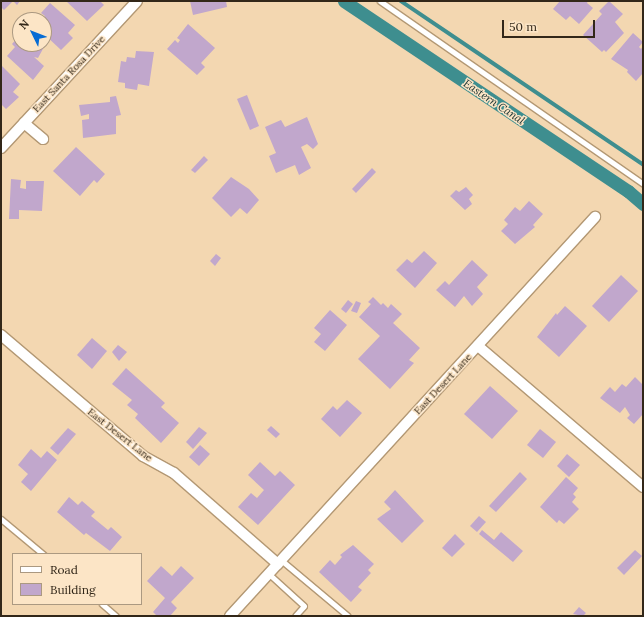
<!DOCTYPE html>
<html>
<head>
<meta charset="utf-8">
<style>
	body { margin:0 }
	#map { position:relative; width:644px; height:617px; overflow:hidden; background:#f3d7b1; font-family:Lora,serif }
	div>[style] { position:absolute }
	.stream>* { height:3.5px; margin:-1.75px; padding:0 1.75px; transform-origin:1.75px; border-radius:1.75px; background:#3e8e8f }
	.canal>* { height:13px; margin:-6.5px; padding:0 6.5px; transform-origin:6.5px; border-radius:6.5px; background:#3e8e8f }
	.building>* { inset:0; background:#c1a7cc }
	.roads { filter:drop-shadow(1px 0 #b39874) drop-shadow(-1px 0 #b39874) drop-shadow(0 1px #b39874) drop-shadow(0 -1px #b39874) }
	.service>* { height:5px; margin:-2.5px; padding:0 2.5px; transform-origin:2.5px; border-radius:2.5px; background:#fff }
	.minor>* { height:10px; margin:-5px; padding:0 5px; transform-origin:5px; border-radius:5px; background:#fff }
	span { translate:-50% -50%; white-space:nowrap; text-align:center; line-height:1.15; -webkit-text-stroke:3px #fce5c6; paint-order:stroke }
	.street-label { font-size:10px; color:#322719 }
	.water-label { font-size:11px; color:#152f2f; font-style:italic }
	.frame { position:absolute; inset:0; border:2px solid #322719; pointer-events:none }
	.legend { position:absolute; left:12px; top:553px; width:130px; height:52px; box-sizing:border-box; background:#fce5c6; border:1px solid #ab9981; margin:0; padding:5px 7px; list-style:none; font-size:12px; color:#322719 }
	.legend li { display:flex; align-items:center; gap:8px; height:20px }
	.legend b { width:20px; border:1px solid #ab9981 }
	.north { position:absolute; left:12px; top:12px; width:40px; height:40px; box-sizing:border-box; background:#fce5c6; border:1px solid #ab9981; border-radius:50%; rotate:313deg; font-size:11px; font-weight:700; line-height:16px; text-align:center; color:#322719 }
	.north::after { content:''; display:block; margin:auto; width:14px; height:18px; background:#076cd4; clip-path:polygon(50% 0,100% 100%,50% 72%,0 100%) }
	.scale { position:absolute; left:502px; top:20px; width:93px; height:18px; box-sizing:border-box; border:2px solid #322719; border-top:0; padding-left:5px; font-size:12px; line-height:14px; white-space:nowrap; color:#322719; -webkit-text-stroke:3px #fce5c6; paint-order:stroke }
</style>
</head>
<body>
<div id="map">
	<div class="stream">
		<div style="left:401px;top:1px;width:292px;rotate:34deg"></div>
	</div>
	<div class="canal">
		<div style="left:344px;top:1px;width:342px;rotate:33.8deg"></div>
		<div style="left:628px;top:191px;width:20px;rotate:41deg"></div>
	</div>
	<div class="building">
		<div style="clip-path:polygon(1px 1px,20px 1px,17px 5px,13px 1px,4px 10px,1px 7px)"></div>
		<div style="clip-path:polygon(66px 1px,100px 1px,104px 5px,87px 21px)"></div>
		<div style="clip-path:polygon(190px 1px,226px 1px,227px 7px,193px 15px)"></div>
		<div style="clip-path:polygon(560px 1px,588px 1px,587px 3px,593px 8px,579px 24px,570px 16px,566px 20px,553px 9px)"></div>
		<div style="clip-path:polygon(609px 1px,623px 14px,615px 22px,624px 33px,606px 52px,604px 50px,602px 52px,583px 35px,602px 14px,599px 11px)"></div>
		<div style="clip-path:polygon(50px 3px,75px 25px,68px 33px,73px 38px,61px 50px,44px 34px,44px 20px,42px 20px,45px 16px,41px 13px)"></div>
		<div style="clip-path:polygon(188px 24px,215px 48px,201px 63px,205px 67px,197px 75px,167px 49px,175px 40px,178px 43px,180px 40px,177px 38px)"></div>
		<div style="clip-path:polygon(633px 33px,643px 42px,639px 47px,641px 49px,643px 46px,643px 73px,636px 81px,627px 72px,628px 70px,611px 59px)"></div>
		<div style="clip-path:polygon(20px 35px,20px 44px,41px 44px,44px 47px,38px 58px,34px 57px,44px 66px,33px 80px,7px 56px,15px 47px,12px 44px)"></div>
		<div style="clip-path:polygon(136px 51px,154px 52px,149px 86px,138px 84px,137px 90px,125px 88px,125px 83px,118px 82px,121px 61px,126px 62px,127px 57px,135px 58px)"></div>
		<div style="clip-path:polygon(1px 65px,20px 84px,13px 92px,19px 97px,6px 109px,1px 104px)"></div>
		<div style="clip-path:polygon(247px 95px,259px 126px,250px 130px,237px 99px)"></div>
		<div style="clip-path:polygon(116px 96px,121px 115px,116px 116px,116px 134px,83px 138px,82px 120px,89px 119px,89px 114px,81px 116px,79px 105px,110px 102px,110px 97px)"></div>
		<div style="clip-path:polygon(307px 117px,318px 144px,313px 149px,307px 144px,301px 147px,311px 168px,299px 175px,295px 165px,276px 173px,269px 156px,276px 153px,265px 127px,281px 120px,285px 127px)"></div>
		<div style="clip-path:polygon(76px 147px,105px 174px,97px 183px,94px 180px,80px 196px,53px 171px)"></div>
		<div style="clip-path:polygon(204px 156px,208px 160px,195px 173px,191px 170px)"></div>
		<div style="clip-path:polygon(372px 168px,376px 172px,356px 193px,352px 189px)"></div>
		<div style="clip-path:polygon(231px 177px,249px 189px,259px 200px,247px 214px,240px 208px,231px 217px,212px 198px)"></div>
		<div style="clip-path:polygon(11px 179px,21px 180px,20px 188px,26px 189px,26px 181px,44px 181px,42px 211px,19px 210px,19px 219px,9px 219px)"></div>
		<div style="clip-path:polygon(466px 187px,473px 195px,469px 199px,472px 204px,465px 210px,450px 196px,456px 190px,459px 192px)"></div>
		<div style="clip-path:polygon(529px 201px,543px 214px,533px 225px,535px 227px,515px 244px,501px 231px,508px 224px,504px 220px,515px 207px,520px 211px)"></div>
		<div style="clip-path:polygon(424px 251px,437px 263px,415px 288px,396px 270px,407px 259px,412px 263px)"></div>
		<div style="clip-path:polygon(216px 254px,221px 258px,215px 266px,210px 261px)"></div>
		<div style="clip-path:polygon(472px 260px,488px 275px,477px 287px,483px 294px,472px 306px,464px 296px,455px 307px,436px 290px,445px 281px,449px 285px)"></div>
		<div style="clip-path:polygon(621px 275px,638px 291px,609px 322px,592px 306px)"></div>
		<div style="clip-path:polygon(373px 297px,381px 305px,383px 303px,388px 308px,391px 304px,402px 314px,393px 323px,420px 348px,409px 360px,414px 363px,390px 389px,358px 359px,380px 336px,359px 317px,371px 304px,368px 302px)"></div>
		<div style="clip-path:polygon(348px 300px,353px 304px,346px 313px,341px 309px)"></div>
		<div style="clip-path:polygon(356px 301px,361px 303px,357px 313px,351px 311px)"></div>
		<div style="clip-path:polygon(565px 306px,587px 326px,559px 357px,537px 337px,556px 313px,557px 315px)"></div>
		<div style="clip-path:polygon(330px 310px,347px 325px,325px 351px,314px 342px,321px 334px,314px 328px)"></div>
		<div style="clip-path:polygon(92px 338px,107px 351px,92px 369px,77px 355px)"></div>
		<div style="clip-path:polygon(118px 345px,127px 352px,119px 361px,112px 352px)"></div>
		<div style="clip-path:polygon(126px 368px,165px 403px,161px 407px,179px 423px,161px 443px,135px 418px,138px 414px,127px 405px,132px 400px,112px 384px)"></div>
		<div style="clip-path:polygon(635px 377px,643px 385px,643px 414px,634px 424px,627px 418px,630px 415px,625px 407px,620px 413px,600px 398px,610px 387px,615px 392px,622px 384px,626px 387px)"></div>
		<div style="clip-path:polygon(490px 386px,518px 411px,492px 439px,464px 414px)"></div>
		<div style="clip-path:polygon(347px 400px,362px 413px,340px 437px,321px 419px,333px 406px,337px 410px)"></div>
		<div style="clip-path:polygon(271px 426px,280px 434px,276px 438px,267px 430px)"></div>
		<div style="clip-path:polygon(199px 427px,207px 433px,193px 449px,186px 442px)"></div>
		<div style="clip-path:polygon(68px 428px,76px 434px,58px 455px,50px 448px)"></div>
		<div style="clip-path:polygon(540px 429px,556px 442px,543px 458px,527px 445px)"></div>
		<div style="clip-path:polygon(200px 445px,210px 454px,199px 466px,189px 457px)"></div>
		<div style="clip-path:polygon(31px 449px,41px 458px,47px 451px,57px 460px,31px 491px,21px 482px,28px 474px,18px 465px)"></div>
		<div style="clip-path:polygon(567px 454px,580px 465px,569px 477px,557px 466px)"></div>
		<div style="clip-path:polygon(260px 462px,275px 476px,280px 471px,295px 485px,258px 525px,238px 507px,251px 493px,257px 498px,264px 490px,248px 475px)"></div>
		<div style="clip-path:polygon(520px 472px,527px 479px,496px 512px,489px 506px)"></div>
		<div style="clip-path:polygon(566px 477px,578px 488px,573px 494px,576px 497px,572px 502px,579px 509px,564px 524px,559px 520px,557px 523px,540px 507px)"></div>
		<div style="clip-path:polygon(395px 490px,424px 521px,402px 543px,377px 519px,391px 509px,384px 502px)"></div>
		<div style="clip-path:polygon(69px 497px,78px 505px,82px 501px,95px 512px,91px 516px,108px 530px,111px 527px,122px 537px,110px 551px,86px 533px,84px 535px,57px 512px)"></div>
		<div style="clip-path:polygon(479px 516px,486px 522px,477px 532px,470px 526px)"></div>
		<div style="clip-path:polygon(482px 530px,494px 540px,501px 532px,523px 551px,513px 562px,479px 534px)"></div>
		<div style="clip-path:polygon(455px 534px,465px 544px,452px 557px,442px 548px)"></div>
		<div style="clip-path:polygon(353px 545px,374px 564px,368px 570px,371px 573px,358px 587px,362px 590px,351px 602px,319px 572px,330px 560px,335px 565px,342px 557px,340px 555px)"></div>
		<div style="clip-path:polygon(635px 550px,642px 556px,624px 575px,617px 568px)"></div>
		<div style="clip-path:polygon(161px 566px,172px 576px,181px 566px,194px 578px,171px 602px,177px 608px,170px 616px,157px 616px,153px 612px,165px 598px,147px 581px)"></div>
		<div style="clip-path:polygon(579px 607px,586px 613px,583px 616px,573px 614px)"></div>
	</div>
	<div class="roads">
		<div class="service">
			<div style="left:380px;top:1px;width:320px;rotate:34.8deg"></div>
			<div style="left:1px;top:519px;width:55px;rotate:39.8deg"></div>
			<div style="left:281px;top:560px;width:87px;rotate:39.9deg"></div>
			<div style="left:269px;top:574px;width:47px;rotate:42.4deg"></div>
			<div style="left:304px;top:606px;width:13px;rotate:132deg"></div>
			<div style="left:102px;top:604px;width:18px;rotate:41deg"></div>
		</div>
		<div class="minor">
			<div style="left:24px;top:123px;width:25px;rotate:40deg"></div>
			<div style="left:1px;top:148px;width:200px;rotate:-47.2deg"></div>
			<div style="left:1px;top:335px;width:187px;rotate:40.4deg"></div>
			<div style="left:143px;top:456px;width:35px;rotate:29deg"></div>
			<div style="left:174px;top:473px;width:138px;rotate:41.2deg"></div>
			<div style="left:478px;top:346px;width:217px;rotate:40.5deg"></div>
			<div style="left:230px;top:616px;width:541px;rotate:-47.55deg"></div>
		</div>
	</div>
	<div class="street-label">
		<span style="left:69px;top:74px;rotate:-47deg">East Santa Rosa Drive</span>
		<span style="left:443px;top:384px;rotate:-47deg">East Desert Lane</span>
		<span style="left:120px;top:435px;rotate:38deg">East Desert Lane</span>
	</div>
	<div class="water-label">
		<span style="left:494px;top:102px;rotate:34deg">Eastern Canal</span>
	</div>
	<div class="frame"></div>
	<ul class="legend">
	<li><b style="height:5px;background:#fff"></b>Road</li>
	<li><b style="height:11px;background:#c1a7cc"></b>Building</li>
	</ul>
	<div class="north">N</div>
	<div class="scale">50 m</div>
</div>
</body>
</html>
